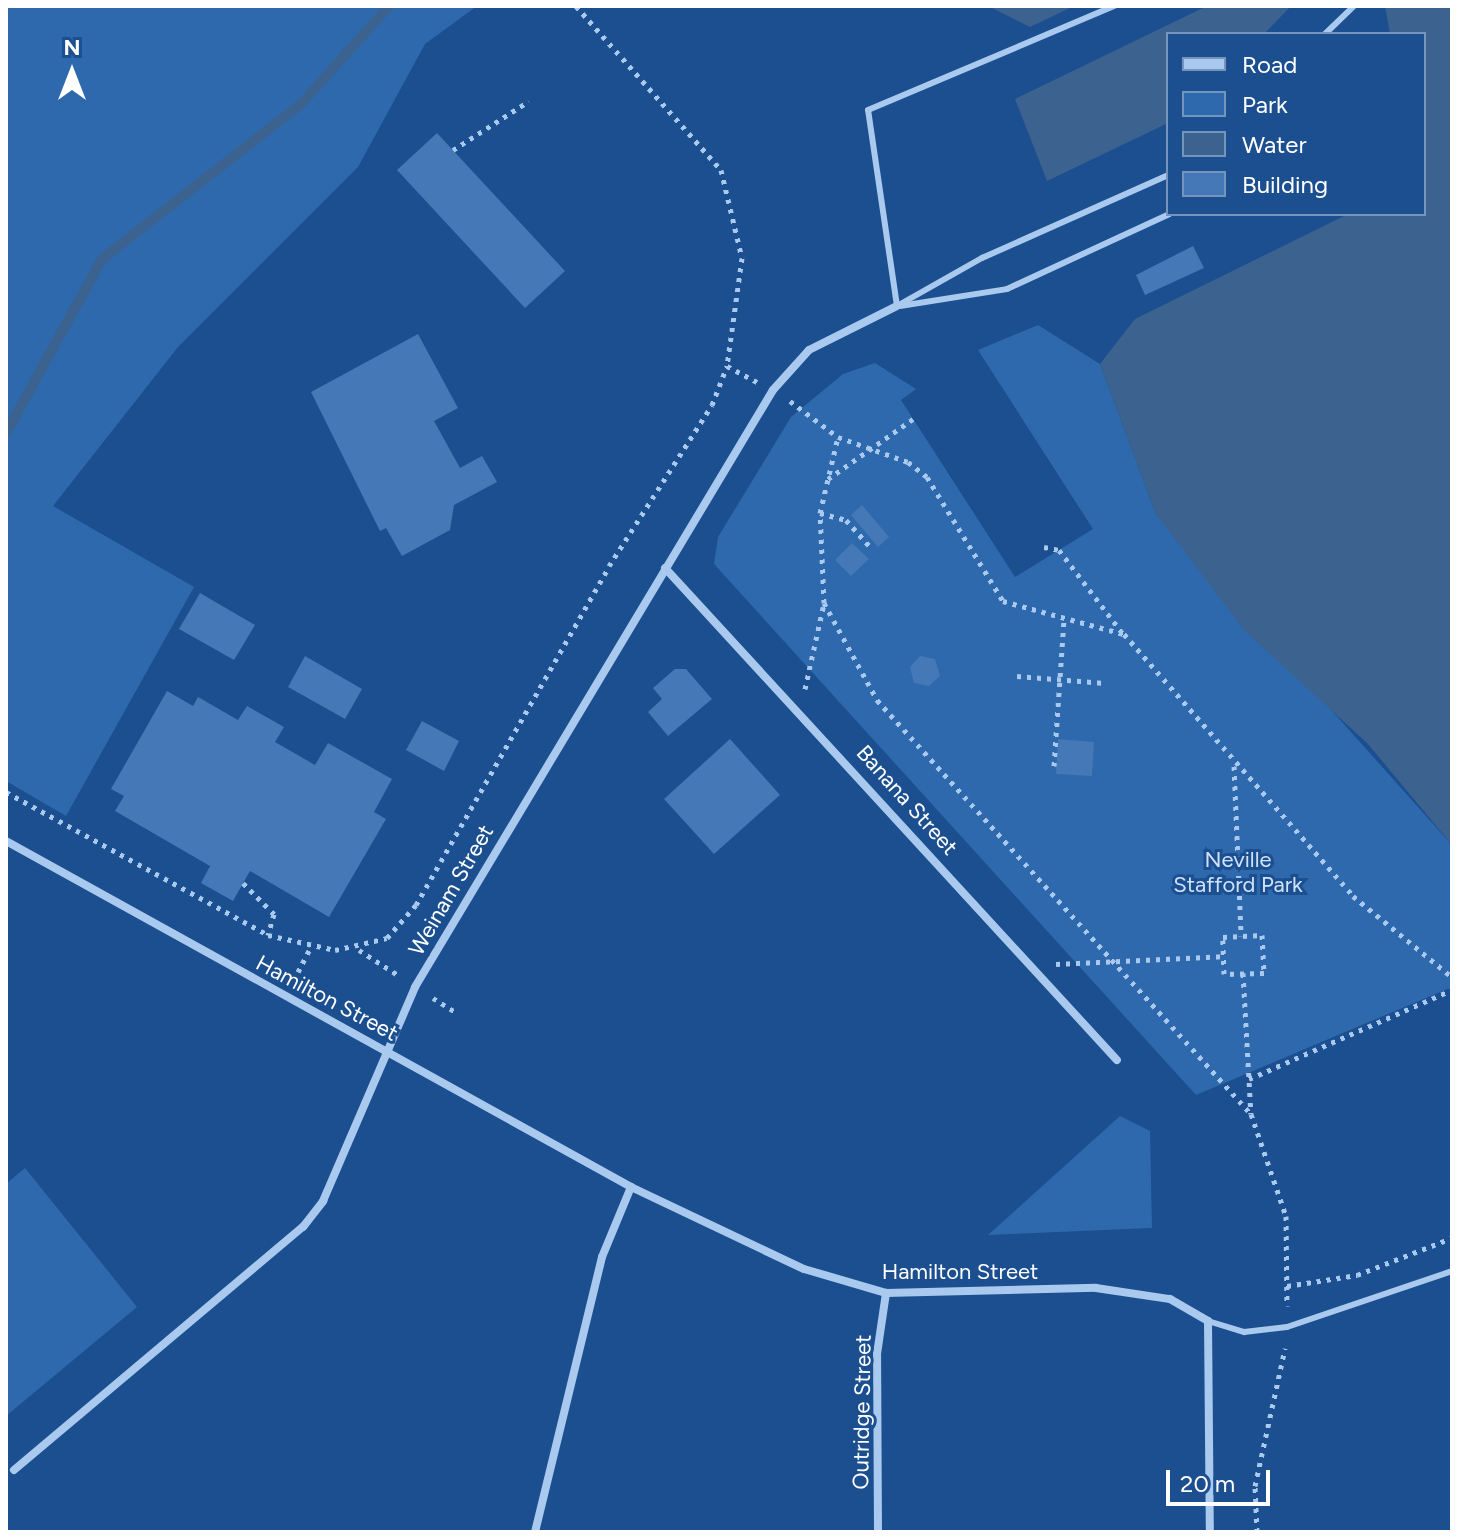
<!DOCTYPE html>
<html>
<head>
<meta charset="utf-8">
<style>
	body { margin:0 }
	#map { position:relative; width:1458px; height:1538px; overflow:hidden; background:#1b4f8f; font-family:Figtree,sans-serif }
	div>[style] { position:absolute }
	.green>* { inset:0; background:#2e69ad }
	.water>* { inset:0; background:#3c6290 }
	.stream>* { height:10px; margin:-5px; padding:0 5px; transform-origin:5px; border-radius:5px; background:#3c6290 }
	.building>* { inset:0; background:#4478b7 }
	.path>* { height:5px; margin-top:-2.5px; transform-origin:0; background:repeating-linear-gradient(90deg,#a9c9ee 0 4px,transparent 0 10px) }
	.service>* { height:6px; margin:-3px; padding:0 3px; transform-origin:3px; border-radius:3px; background:#a9c9ee }
	.minor>* { height:8px; margin:-4px; padding:0 4px; transform-origin:4px; border-radius:4px; background:#a9c9ee }
	span { translate:-50% -50%; white-space:nowrap; text-align:center; line-height:1.15; -webkit-text-stroke:6px #1b4f8f; paint-order:stroke }
	.street-label { font-size:22px; color:#fff }
	.park-label { font-size:22px; color:#cfe3fa }
	.frame { position:absolute; inset:0; border:8px solid #fff; pointer-events:none }
	.legend { position:absolute; left:1166px; top:32px; width:260px; height:184px; box-sizing:border-box; background:#1b4f8f; border:2px solid #7695bc; margin:0; padding:10px 14px; list-style:none; font-size:24px; color:#fff }
	.legend li { display:flex; align-items:center; gap:16px; height:40px }
	.legend b { width:40px; border:2px solid #7695bc }
	.north { position:absolute; left:32px; top:32px; width:80px; height:80px; -webkit-text-stroke:6px #1b4f8f; paint-order:stroke; rotate:0deg; font-size:22px; font-weight:700; line-height:32px; text-align:center; color:#fff }
	.north::after { content:''; display:block; margin:auto; width:28px; height:36px; background:#fff; clip-path:polygon(50% 0,100% 100%,50% 72%,0 100%) }
	.scale { position:absolute; left:1166px; top:1470px; width:104px; height:36px; box-sizing:border-box; border:4px solid #fff; border-top:0; padding-left:10px; font-size:24px; line-height:28px; white-space:nowrap; color:#fff; -webkit-text-stroke:6px #1b4f8f; paint-order:stroke }
</style>
</head>
<body>
<div id="map">
	<div class="green">
		<div style="clip-path:polygon(6px 6px,477px 6px,425px 44px,358px 167px,178px 347px,53px 506px,194px 587px,66px 816px,6px 781px)"></div>
		<div style="clip-path:polygon(1038px 325px,1100px 364px,1156px 514px,1452px 845px,1452px 987px,1196px 1095px,714px 564px,718px 537px,791px 417px,843px 374px,875px 363px,916px 389px,901px 400px,1015px 577px,1093px 529px,978px 350px)"></div>
		<div style="clip-path:polygon(1120px 1116px,1150px 1131px,1152px 1228px,988px 1235px)"></div>
		<div style="clip-path:polygon(25px 1168px,137px 1307px,6px 1416px,6px 1184px)"></div>
	</div>
	<div class="water">
		<div style="clip-path:polygon(988px 6px,1074px 6px,1030px 27px)"></div>
		<div style="clip-path:polygon(1207px 6px,1291px 6px,1264px 34px,1168px 34px,1168px 123px,1047px 181px,1015px 99px)"></div>
		<div style="clip-path:polygon(1385px 6px,1452px 6px,1452px 845px,1368px 744px,1245px 631px,1156px 514px,1100px 364px,1135px 319px,1348px 214px,1424px 214px,1424px 34px,1390px 34px)"></div>
	</div>
	<div class="stream">
		<div style="left:6px;top:433px;width:199px;rotate:-61.1deg"></div>
		<div style="left:102px;top:259px;width:251px;rotate:-37.9deg"></div>
		<div style="left:300px;top:105px;width:133px;rotate:-48deg"></div>
	</div>
	<div class="building">
		<div style="clip-path:polygon(437px 133px,565px 271px,525px 308px,397px 170px)"></div>
		<div style="clip-path:polygon(1193px 246px,1204px 268px,1145px 295px,1136px 275px)"></div>
		<div style="clip-path:polygon(418px 334px,458px 408px,434px 421px,460px 468px,482px 456px,497px 482px,454px 505px,450px 530px,402px 556px,386px 528px,380px 531px,311px 392px)"></div>
		<div style="clip-path:polygon(862px 505px,889px 537px,878px 547px,851px 515px)"></div>
		<div style="clip-path:polygon(852px 543px,869px 559px,851px 576px,835px 560px)"></div>
		<div style="clip-path:polygon(200px 593px,255px 625px,234px 660px,179px 629px)"></div>
		<div style="clip-path:polygon(305px 656px,362px 689px,345px 719px,288px 687px)"></div>
		<div style="clip-path:polygon(920px 656px,935px 659px,940px 676px,929px 686px,914px 683px,910px 667px)"></div>
		<div style="clip-path:polygon(675px 669px,686px 669px,712px 699px,668px 736px,648px 712px,662px 699px,653px 688px)"></div>
		<div style="clip-path:polygon(167px 691px,193px 706px,198px 697px,238px 720px,247px 706px,284px 727px,275px 742px,315px 765px,328px 743px,392px 779px,374px 812px,386px 819px,329px 917px,250px 871px,233px 901px,201px 883px,210px 866px,115px 811px,124px 796px,111px 789px)"></div>
		<div style="clip-path:polygon(422px 721px,459px 741px,444px 771px,406px 750px)"></div>
		<div style="clip-path:polygon(730px 739px,780px 795px,714px 854px,664px 799px)"></div>
		<div style="clip-path:polygon(1058px 739px,1094px 742px,1092px 776px,1056px 774px)"></div>
	</div>
	<div class="path">
		<div style="left:576px;top:6px;width:219px;rotate:48.5deg"></div>
		<div style="left:721px;top:170px;width:90px;rotate:76.6deg"></div>
		<div style="left:742px;top:258px;width:109px;rotate:97.9deg"></div>
		<div style="left:727px;top:366px;width:34px;rotate:28deg"></div>
		<div style="left:453px;top:150px;width:90px;rotate:-32.8deg"></div>
		<div style="left:790px;top:401px;width:60px;rotate:36.9deg"></div>
		<div style="left:838px;top:437px;width:74px;rotate:19.7deg"></div>
		<div style="left:908px;top:462px;width:24px;rotate:38deg"></div>
		<div style="left:927px;top:477px;width:145px;rotate:58.5deg"></div>
		<div style="left:1003px;top:601px;width:125px;rotate:15.3deg"></div>
		<div style="left:1124px;top:634px;width:348px;rotate:48.8deg"></div>
		<div style="left:1353px;top:896px;width:128px;rotate:39.3deg"></div>
		<div style="left:828px;top:479px;width:104px;rotate:-35.2deg"></div>
		<div style="left:820px;top:513px;width:27px;rotate:15deg"></div>
		<div style="left:846px;top:520px;width:39px;rotate:48deg"></div>
		<div style="left:1044px;top:547px;width:15px;rotate:11deg"></div>
		<div style="left:1059px;top:550px;width:106px;rotate:52.7deg"></div>
		<div style="left:824px;top:603px;width:111px;rotate:61.3deg"></div>
		<div style="left:877px;top:700px;width:558px;rotate:47.91deg"></div>
		<div style="left:1017px;top:676px;width:88px;rotate:4.5deg"></div>
		<div style="left:805px;top:689px;width:88px;rotate:-77.5deg"></div>
		<div style="left:824px;top:603px;width:90px;rotate:-92.5deg"></div>
		<div style="left:820px;top:513px;width:78px;rotate:-76.7deg"></div>
		<div style="left:1054px;top:766px;width:147px;rotate:-86.1deg"></div>
		<div style="left:1234px;top:766px;width:170px;rotate:87.6deg"></div>
		<div style="left:6px;top:792px;width:298px;rotate:28.6deg"></div>
		<div style="left:268px;top:935px;width:69px;rotate:12.6deg"></div>
		<div style="left:335px;top:950px;width:53px;rotate:-13deg"></div>
		<div style="left:387px;top:938px;width:44px;rotate:-48.7deg"></div>
		<div style="left:416px;top:905px;width:390px;rotate:-60.3deg"></div>
		<div style="left:609px;top:566px;width:191px;rotate:-57.4deg"></div>
		<div style="left:712px;top:405px;width:42px;rotate:-69deg"></div>
		<div style="left:243px;top:883px;width:44px;rotate:45deg"></div>
		<div style="left:274px;top:914px;width:22px;rotate:106deg"></div>
		<div style="left:1262px;top:935px;width:38px;rotate:87deg"></div>
		<div style="left:1264px;top:973px;width:40px;rotate:178.6deg"></div>
		<div style="left:1224px;top:974px;width:37px;rotate:-92deg"></div>
		<div style="left:1223px;top:937px;width:39px;rotate:-3deg"></div>
		<div style="left:359px;top:950px;width:46px;rotate:32.7deg"></div>
		<div style="left:1056px;top:964px;width:167px;rotate:-2.7deg"></div>
		<div style="left:298px;top:972px;width:28px;rotate:-63deg"></div>
		<div style="left:1243px;top:973px;width:141px;rotate:86.8deg"></div>
		<div style="left:1251px;top:1114px;width:108px;rotate:71.1deg"></div>
		<div style="left:1286px;top:1216px;width:90px;rotate:89.4deg"></div>
		<div style="left:433px;top:998px;width:25px;rotate:32deg"></div>
		<div style="left:1249px;top:1079px;width:222px;rotate:-23.7deg"></div>
		<div style="left:1287px;top:1286px;width:71px;rotate:-8.9deg"></div>
		<div style="left:1357px;top:1275px;width:102px;rotate:-21.3deg"></div>
		<div style="left:1257px;top:1532px;width:46px;rotate:-92.5deg"></div>
		<div style="left:1255px;top:1486px;width:141px;rotate:-77.7deg"></div>
	</div>
	<div class="service">
		<div style="left:1325px;top:34px;width:40px;rotate:-44deg"></div>
		<div style="left:897px;top:306px;width:198px;rotate:-98.4deg"></div>
		<div style="left:868px;top:110px;width:267px;rotate:-22.9deg"></div>
		<div style="left:897px;top:306px;width:98px;rotate:-29.5deg"></div>
		<div style="left:982px;top:258px;width:204px;rotate:-24deg"></div>
		<div style="left:900px;top:306px;width:108px;rotate:-9deg"></div>
		<div style="left:1007px;top:289px;width:179px;rotate:-24.8deg"></div>
		<div style="left:1208px;top:1321px;width:38px;rotate:17deg"></div>
		<div style="left:1244px;top:1332px;width:43px;rotate:-6.6deg"></div>
		<div style="left:1287px;top:1327px;width:174px;rotate:-18.7deg"></div>
	</div>
	<div class="minor">
		<div style="left:665px;top:568px;width:668px;rotate:47.43deg"></div>
		<div style="left:6px;top:841px;width:714px;rotate:28.97deg"></div>
		<div style="left:631px;top:1187px;width:191px;rotate:25.4deg"></div>
		<div style="left:804px;top:1269px;width:85px;rotate:16.3deg"></div>
		<div style="left:886px;top:1293px;width:210px;rotate:-1.4deg"></div>
		<div style="left:1096px;top:1288px;width:75px;rotate:8.5deg"></div>
		<div style="left:1170px;top:1299px;width:44px;rotate:30.1deg"></div>
		<div style="left:1208px;top:1321px;width:211px;rotate:89.5deg"></div>
		<div style="left:14px;top:1470px;width:378px;rotate:-40.1deg"></div>
		<div style="left:303px;top:1227px;width:33px;rotate:-52deg"></div>
		<div style="left:323px;top:1201px;width:233px;rotate:-66.7deg"></div>
		<div style="left:415px;top:987px;width:696px;rotate:-59.05deg"></div>
		<div style="left:773px;top:390px;width:54px;rotate:-48deg"></div>
		<div style="left:809px;top:350px;width:98px;rotate:-26.6deg"></div>
		<div style="left:535px;top:1532px;width:283px;rotate:-76.3deg"></div>
		<div style="left:602px;top:1257px;width:76px;rotate:-67.5deg"></div>
		<div style="left:878px;top:1532px;width:178px;rotate:-90.3deg"></div>
		<div style="left:877px;top:1354px;width:62px;rotate:-81.6deg"></div>
	</div>
	<div class="street-label">
		<span style="left:907px;top:800px;rotate:48deg">Banana Street</span>
		<span style="left:451px;top:890px;rotate:-60deg">Weinam Street</span>
		<span style="left:327px;top:998px;rotate:28deg">Hamilton Street</span>
		<span style="left:960px;top:1272px">Hamilton Street</span>
		<span style="left:862px;top:1412px;rotate:-89deg">Outridge Street</span>
	</div>
	<div class="park-label">
		<span style="left:1238px;top:872px">Neville<br>Stafford Park</span>
	</div>
	<div class="frame"></div>
	<ul class="legend">
	<li><b style="height:10px;background:#a9c9ee"></b>Road</li>
	<li><b style="height:22px;background:#2e69ad"></b>Park</li>
	<li><b style="height:22px;background:#3c6290"></b>Water</li>
	<li><b style="height:22px;background:#4478b7"></b>Building</li>
	</ul>
	<div class="north">N</div>
	<div class="scale">20 m</div>
</div>
</body>
</html>
